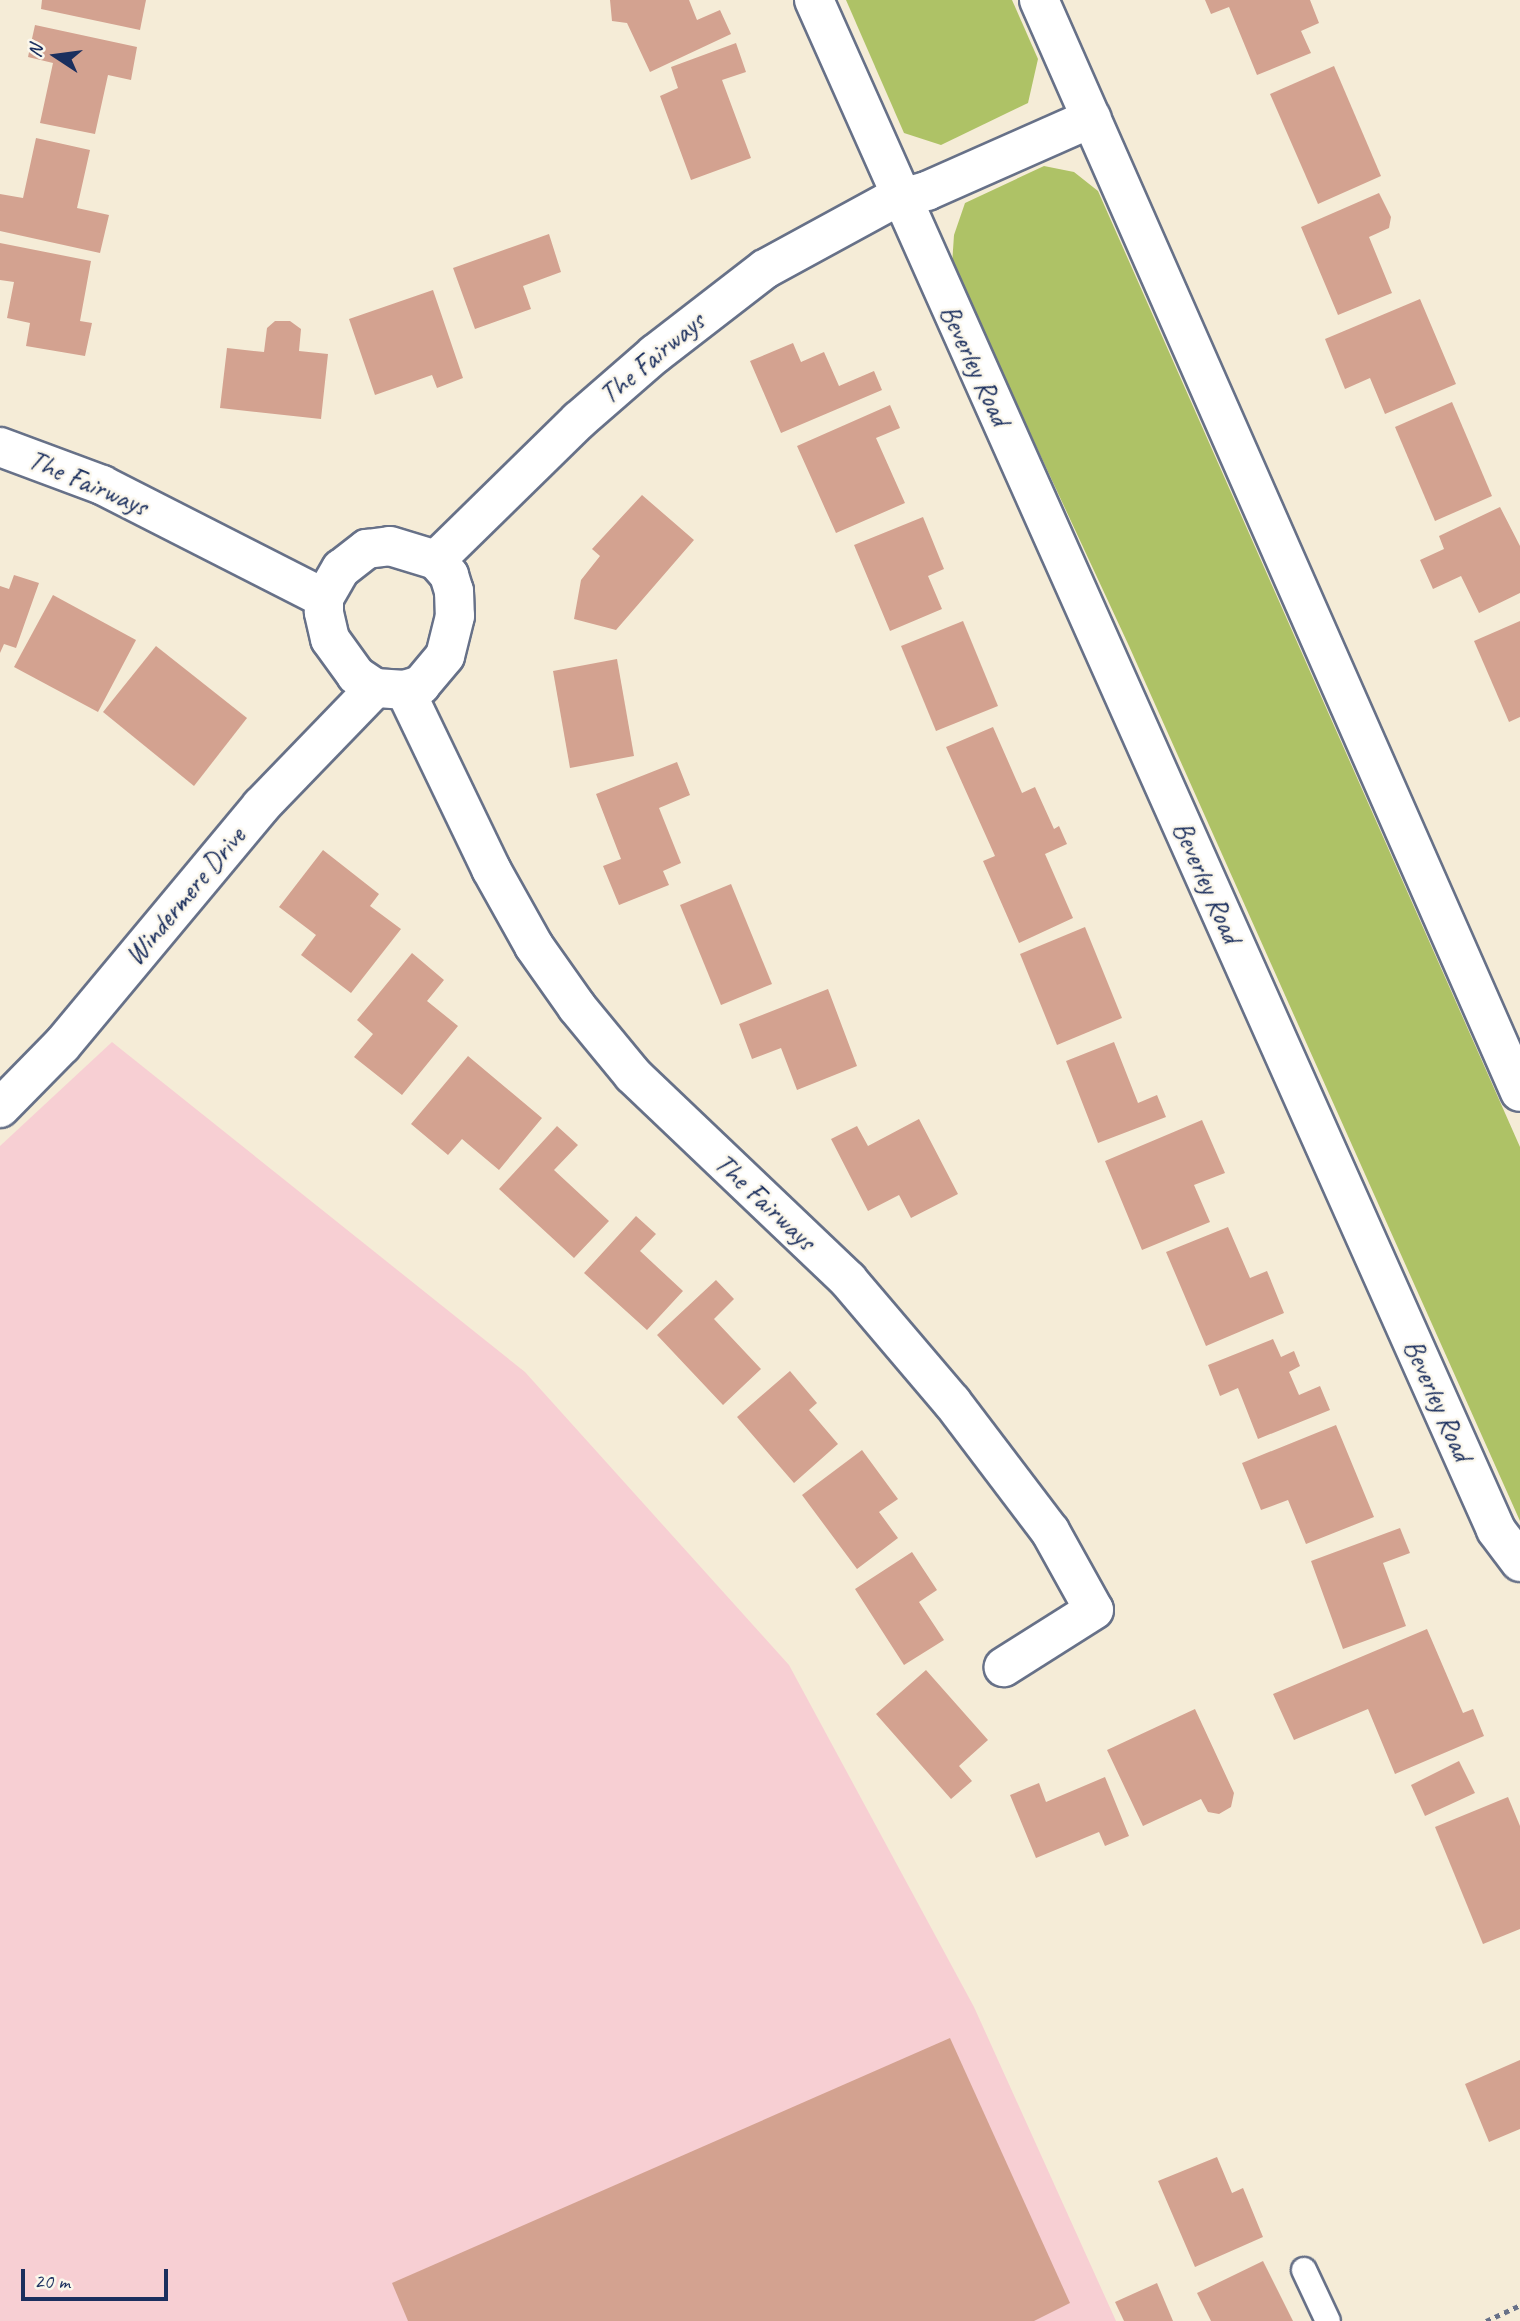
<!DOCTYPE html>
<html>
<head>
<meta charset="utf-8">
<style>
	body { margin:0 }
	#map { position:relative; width:1520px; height:2321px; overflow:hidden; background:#f5ecd7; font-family:Caveat,sans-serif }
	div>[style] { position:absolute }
	.built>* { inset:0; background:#f7cfd3 }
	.green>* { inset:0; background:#aec266 }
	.building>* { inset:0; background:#d3a290 }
	.path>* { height:4.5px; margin-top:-2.25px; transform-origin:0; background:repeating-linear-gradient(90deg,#677188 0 5px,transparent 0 10px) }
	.roads { filter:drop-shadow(2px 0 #677188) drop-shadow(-2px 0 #677188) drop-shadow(0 2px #677188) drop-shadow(0 -2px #677188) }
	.service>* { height:24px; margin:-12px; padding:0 12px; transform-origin:12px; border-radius:12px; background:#fff }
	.minor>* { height:38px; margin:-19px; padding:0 19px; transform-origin:19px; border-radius:19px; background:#fff }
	span { translate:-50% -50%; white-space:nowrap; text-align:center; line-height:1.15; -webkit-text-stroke:5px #fbf7ec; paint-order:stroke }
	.street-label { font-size:28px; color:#1b2f5e }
	.north { position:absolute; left:21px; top:21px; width:70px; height:70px; -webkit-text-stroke:5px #fbf7ec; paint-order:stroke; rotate:283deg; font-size:19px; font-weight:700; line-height:28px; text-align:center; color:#1b2f5e }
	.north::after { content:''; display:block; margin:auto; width:24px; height:32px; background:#1b2f5e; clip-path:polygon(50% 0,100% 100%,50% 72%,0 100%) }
	.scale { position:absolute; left:21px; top:2269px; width:147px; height:32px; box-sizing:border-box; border:4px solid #1b2f5e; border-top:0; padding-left:9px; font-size:21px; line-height:24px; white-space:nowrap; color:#1b2f5e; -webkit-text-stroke:5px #fbf7ec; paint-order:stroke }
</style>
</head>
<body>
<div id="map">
	<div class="built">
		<div style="clip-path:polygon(112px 1042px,525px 1372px,789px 1665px,974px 2007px,1116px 2321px,0 2321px,0 1146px)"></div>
	</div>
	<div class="green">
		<div style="clip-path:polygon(846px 0,1012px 0,1038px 59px,1028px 103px,941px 145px,904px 133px)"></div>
		<div style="clip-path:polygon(1044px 166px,1074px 172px,1098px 191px,1520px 1147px,1520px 1521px,1129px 646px,952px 265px,954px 235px,965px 203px)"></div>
	</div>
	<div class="building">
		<div style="clip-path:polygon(42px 0,146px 0,140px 30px,41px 9px)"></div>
		<div style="clip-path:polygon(610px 0,689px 0,697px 20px,720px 10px,731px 34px,650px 72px,627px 23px,612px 21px)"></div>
		<div style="clip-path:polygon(1205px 0,1310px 0,1319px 23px,1301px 31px,1311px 53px,1257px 75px,1229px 7px,1211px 14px)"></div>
		<div style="clip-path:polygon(35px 25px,137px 47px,131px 80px,108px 75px,95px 134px,40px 123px,53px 63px,28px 57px)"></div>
		<div style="clip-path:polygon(736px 43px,746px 72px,722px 80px,751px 158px,691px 180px,660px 96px,678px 88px,671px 67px)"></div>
		<div style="clip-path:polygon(1334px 66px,1381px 176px,1318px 204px,1270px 94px)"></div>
		<div style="clip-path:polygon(36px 138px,90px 150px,77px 208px,109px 215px,100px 253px,0 231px,0 194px,23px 198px)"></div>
		<div style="clip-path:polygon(1379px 193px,1391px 217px,1389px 228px,1369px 237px,1392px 293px,1338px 315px,1301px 227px)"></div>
		<div style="clip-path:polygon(549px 234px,561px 272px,523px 286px,531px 309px,475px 329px,453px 268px)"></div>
		<div style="clip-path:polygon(0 243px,91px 261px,80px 321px,92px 323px,85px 356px,26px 346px,30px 323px,7px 318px,14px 282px,0 280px)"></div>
		<div style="clip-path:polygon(433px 290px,463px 378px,437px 388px,432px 375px,375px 395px,349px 319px)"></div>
		<div style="clip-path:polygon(1420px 299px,1456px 384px,1385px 414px,1370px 378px,1345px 389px,1325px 339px)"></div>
		<div style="clip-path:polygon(275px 321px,290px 321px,301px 329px,299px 351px,328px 354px,321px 419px,220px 408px,227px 348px,264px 352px,267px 328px)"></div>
		<div style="clip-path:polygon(793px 343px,801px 362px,824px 352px,839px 386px,874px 371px,882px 390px,781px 433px,750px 361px)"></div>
		<div style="clip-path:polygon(1452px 402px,1492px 496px,1435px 521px,1395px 427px)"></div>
		<div style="clip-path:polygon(890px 405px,900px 428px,876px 438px,905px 503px,836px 533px,797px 446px)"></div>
		<div style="clip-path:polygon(642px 495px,694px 540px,616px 630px,574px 619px,581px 580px,600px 556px,592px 549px)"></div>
		<div style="clip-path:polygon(1500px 507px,1520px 546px,1520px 593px,1479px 613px,1461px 576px,1433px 589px,1420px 560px,1444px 549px,1439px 536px)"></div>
		<div style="clip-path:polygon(923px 517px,944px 569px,928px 576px,942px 609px,890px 631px,854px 545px)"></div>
		<div style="clip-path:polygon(14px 575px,39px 583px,16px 648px,4px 644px,0 653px,0 586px,9px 589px)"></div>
		<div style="clip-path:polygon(53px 595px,136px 640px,98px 712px,14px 667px)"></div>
		<div style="clip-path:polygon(963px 621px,998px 706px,936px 731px,901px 646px)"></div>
		<div style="clip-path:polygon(1520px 621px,1520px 717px,1509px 722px,1474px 641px)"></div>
		<div style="clip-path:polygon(156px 646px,247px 718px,194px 786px,103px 712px)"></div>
		<div style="clip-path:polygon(617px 659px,634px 756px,570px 768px,553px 671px)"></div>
		<div style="clip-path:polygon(993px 727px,1022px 793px,1035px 787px,1054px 829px,1059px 826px,1067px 844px,1045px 854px,1073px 918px,1019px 943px,983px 861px,995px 856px,946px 747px)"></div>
		<div style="clip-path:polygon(677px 762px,690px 795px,659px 808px,681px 863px,663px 871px,669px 885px,619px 905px,603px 866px,621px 859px,596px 794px)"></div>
		<div style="clip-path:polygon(323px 850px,379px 894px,370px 906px,401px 929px,351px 993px,301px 955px,316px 935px,279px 907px)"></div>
		<div style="clip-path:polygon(731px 884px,772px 984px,721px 1005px,680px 905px)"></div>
		<div style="clip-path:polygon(1085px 927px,1122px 1018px,1057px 1045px,1020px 954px)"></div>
		<div style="clip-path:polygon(412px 953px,444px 980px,427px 1001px,458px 1026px,402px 1095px,354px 1057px,373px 1034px,357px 1020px)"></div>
		<div style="clip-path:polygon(828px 989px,857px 1066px,797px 1090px,781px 1048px,752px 1059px,739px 1024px)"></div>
		<div style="clip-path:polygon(1114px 1042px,1138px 1103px,1157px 1095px,1166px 1117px,1098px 1143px,1066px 1061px)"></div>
		<div style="clip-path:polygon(468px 1056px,542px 1118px,499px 1170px,462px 1139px,448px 1155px,411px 1124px)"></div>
		<div style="clip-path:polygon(919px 1119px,958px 1194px,911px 1218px,899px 1195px,868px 1211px,831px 1139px,857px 1126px,868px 1146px)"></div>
		<div style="clip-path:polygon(1202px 1120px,1225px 1173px,1194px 1185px,1210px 1222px,1142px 1250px,1105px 1161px)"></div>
		<div style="clip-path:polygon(557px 1126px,578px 1145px,554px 1170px,609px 1221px,574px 1258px,499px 1189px)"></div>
		<div style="clip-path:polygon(636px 1216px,656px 1234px,640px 1251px,683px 1291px,647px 1330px,584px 1273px)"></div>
		<div style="clip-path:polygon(1228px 1227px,1250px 1278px,1267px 1271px,1284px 1313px,1206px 1346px,1166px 1252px)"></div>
		<div style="clip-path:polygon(716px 1280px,734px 1299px,714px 1319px,761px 1369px,723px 1405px,657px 1335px)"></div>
		<div style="clip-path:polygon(1273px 1339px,1281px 1357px,1294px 1351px,1300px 1366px,1289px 1372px,1299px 1395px,1320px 1386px,1330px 1410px,1258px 1439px,1238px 1388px,1220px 1396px,1208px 1365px)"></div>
		<div style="clip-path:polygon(790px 1371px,817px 1403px,809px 1410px,838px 1444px,794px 1483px,737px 1417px)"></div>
		<div style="clip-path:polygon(1336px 1425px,1374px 1517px,1306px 1544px,1288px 1500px,1261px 1510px,1242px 1463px)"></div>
		<div style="clip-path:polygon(862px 1450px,898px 1499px,879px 1512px,898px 1538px,857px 1569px,802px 1495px)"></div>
		<div style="clip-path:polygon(1400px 1528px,1410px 1553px,1383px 1563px,1406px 1626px,1343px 1649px,1311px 1561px)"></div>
		<div style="clip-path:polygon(912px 1552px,937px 1590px,919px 1602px,944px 1640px,904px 1665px,855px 1589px)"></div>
		<div style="clip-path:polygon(1427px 1629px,1463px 1713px,1473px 1709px,1484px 1736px,1395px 1774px,1368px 1709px,1294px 1740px,1273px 1694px)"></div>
		<div style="clip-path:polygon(926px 1670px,988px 1740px,959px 1766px,972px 1781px,951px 1799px,876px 1714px)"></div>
		<div style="clip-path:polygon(1195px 1709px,1234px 1793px,1231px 1807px,1219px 1814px,1208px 1812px,1201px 1799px,1143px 1826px,1107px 1750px)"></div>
		<div style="clip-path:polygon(1459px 1761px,1475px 1793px,1425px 1816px,1411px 1785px)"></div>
		<div style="clip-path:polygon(1105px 1777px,1129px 1836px,1105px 1846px,1099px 1832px,1036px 1858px,1010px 1795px,1039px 1783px,1046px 1802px)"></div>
		<div style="clip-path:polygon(1508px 1797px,1520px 1826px,1520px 1929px,1483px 1944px,1435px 1827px)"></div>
		<div style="clip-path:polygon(950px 2038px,1070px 2303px,1034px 2321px,408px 2321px,392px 2283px)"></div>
		<div style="clip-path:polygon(1520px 2060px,1520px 2129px,1489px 2142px,1465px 2084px)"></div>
		<div style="clip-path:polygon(1217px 2157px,1232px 2193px,1243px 2188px,1263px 2237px,1195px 2267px,1158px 2181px)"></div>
		<div style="clip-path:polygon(1263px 2261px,1293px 2321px,1211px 2321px,1197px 2293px)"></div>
		<div style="clip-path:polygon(1157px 2283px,1173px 2321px,1124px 2321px,1115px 2302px)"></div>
	</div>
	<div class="path">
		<div style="left:1486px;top:2321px;width:38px;rotate:-25deg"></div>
	</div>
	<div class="roads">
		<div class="service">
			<div style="left:1304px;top:2270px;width:56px;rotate:64.8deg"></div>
		</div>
		<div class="minor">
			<div style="left:814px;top:0;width:1675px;rotate:65.97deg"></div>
			<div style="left:1496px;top:1530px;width:40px;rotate:53deg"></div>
			<div style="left:1039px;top:0;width:1193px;rotate:66.23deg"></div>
			<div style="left:0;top:447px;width:109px;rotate:20.4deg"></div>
			<div style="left:102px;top:485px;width:249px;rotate:27deg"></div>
			<div style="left:390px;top:546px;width:48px;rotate:16.9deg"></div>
			<div style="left:436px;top:560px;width:20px;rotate:49deg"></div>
			<div style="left:449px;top:575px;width:17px;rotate:73deg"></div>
			<div style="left:454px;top:591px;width:25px;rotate:88deg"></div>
			<div style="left:455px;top:616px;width:41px;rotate:104deg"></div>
			<div style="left:445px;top:656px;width:38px;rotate:130deg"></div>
			<div style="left:421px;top:685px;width:17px;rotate:163deg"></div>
			<div style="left:405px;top:690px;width:30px;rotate:-176deg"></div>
			<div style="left:375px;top:688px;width:23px;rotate:-146deg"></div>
			<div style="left:356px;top:675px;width:44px;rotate:-125.8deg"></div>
			<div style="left:330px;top:639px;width:28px;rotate:-103deg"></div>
			<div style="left:324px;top:612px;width:14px;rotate:-90deg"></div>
			<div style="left:324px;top:598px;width:34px;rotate:-60deg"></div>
			<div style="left:341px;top:569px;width:33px;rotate:-38deg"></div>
			<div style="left:367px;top:549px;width:23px;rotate:-7deg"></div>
			<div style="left:436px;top:560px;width:200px;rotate:-44.4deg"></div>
			<div style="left:579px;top:420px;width:101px;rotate:-41deg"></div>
			<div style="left:655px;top:354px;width:139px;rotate:-37.7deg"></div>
			<div style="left:765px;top:269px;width:140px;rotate:-28.6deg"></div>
			<div style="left:888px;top:202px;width:41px;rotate:-15.8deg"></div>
			<div style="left:927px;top:191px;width:180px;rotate:-23.9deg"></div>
			<div style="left:405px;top:690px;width:199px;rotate:64.3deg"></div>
			<div style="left:491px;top:869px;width:88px;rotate:60.8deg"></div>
			<div style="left:534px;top:946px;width:75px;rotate:54.8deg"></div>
			<div style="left:577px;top:1007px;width:88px;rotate:50.5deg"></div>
			<div style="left:633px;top:1075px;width:297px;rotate:43.6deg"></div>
			<div style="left:848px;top:1280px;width:160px;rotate:49.6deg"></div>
			<div style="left:952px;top:1402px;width:162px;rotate:52.8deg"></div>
			<div style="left:1050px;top:1531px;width:90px;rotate:60.9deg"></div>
			<div style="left:1094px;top:1610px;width:107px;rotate:147.7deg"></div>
			<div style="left:0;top:1108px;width:88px;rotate:-45.5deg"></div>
			<div style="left:62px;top:1045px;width:311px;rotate:-50.2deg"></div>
			<div style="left:261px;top:806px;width:164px;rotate:-46deg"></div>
		</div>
	</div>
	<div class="street-label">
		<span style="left:652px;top:358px;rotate:-40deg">The Fairways</span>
		<span style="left:975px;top:365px;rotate:65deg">Beverley Road</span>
		<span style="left:88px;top:483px;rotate:23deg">The Fairways</span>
		<span style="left:1207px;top:882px;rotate:66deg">Beverley Road</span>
		<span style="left:185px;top:896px;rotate:-50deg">Windermere Drive</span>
		<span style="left:765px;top:1202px;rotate:43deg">The Fairways</span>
		<span style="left:1438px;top:1400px;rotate:66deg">Beverley Road</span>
	</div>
	<div class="north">N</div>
	<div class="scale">20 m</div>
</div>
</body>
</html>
